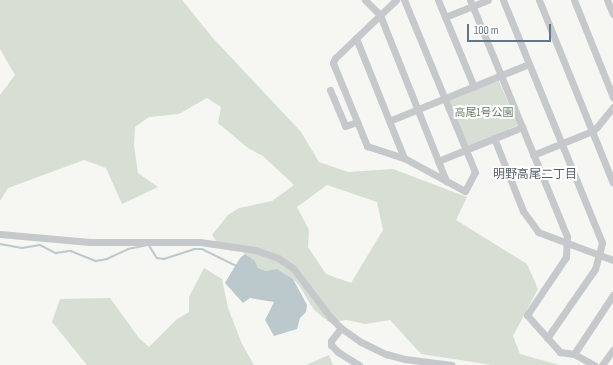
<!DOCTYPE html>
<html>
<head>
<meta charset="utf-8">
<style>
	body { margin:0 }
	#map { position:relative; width:613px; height:365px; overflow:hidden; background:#f6f6f2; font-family:"Sofia Sans Condensed","Noto Sans JP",sans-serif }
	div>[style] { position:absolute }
	.green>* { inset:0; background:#d7ded3 }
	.water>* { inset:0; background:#bbc8cc }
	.stream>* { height:1.5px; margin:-0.75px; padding:0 0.75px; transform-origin:0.75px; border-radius:0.75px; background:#bbc8cc }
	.minor>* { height:7px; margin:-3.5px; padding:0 3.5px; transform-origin:3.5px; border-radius:3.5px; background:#c5c9cc }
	span { translate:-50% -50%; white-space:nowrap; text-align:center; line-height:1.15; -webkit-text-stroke:4px #fff; paint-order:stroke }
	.park-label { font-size:11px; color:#687c63 }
	.neighbourhood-label { font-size:12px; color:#525f6a }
	.scale { position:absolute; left:467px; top:24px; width:84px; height:18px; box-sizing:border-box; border:2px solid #637685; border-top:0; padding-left:5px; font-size:12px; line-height:14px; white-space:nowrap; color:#637685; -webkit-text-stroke:3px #fff; paint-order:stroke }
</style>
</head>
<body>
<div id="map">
	<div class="green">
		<div style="clip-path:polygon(evenodd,0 0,182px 0,212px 37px,301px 132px,319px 162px,348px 172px,393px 169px,467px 197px,456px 220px,527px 264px,538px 289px,513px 336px,520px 354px,559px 365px,492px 365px,421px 354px,390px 320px,365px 324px,347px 320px,329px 322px,314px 310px,299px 285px,293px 279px,277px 269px,266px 271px,258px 268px,255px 261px,245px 254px,237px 249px,231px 251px,219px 245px,212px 235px,228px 215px,239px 208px,272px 201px,294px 185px,263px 156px,248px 148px,218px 123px,221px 107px,207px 98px,179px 114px,149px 117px,135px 127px,134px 146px,138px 173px,158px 187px,122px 204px,106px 168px,84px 160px,8px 188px,0 201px,0 95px,15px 75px,0 49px,0 0,327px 185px,377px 202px,383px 230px,351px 283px,326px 274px,308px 247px,309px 230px,297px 207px,327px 185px)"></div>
		<div style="clip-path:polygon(498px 79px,518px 125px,469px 146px,467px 145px,449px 101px,450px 99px)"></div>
		<div style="clip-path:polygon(204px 268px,222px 279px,228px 308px,242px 344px,254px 365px,87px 365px,52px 322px,60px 299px,110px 298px,139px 338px,149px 347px,177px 319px,189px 312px,189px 297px)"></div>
		<div style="clip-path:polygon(329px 355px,333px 365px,306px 365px)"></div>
	</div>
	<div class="water">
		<div style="clip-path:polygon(245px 254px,255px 261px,258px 268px,266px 271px,277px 269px,293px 279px,307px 305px,306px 312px,300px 318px,297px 329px,274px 336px,265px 320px,274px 302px,250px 298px,243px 303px,225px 283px,240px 258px)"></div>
	</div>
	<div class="stream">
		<div style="left:0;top:244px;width:22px;rotate:10deg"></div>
		<div style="left:22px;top:248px;width:18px;rotate:-9deg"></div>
		<div style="left:40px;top:245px;width:18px;rotate:27deg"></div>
		<div style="left:56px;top:253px;width:15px;rotate:-8deg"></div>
		<div style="left:71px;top:251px;width:27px;rotate:22deg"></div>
		<div style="left:96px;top:261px;width:11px;rotate:-10deg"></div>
		<div style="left:107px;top:259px;width:23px;rotate:-25deg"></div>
		<div style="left:128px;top:249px;width:21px;rotate:-11deg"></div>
		<div style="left:149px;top:245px;width:15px;rotate:58deg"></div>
		<div style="left:157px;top:258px;width:7px;rotate:8deg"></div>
		<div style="left:164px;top:259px;width:32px;rotate:-18deg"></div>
		<div style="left:194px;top:249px;width:8px"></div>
		<div style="left:202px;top:249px;width:39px;rotate:26deg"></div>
	</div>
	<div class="minor">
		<div style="left:365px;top:0;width:21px;rotate:45deg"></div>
		<div style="left:380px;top:15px;width:179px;rotate:68.3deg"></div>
		<div style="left:396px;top:0;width:84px;rotate:136.4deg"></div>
		<div style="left:335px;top:58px;width:5px;rotate:112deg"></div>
		<div style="left:333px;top:63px;width:90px;rotate:67.7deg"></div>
		<div style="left:367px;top:146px;width:39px;rotate:18deg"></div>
		<div style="left:404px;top:158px;width:69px;rotate:28.4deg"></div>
		<div style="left:465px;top:191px;width:21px;rotate:-62deg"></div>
		<div style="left:475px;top:172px;width:186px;rotate:-112.4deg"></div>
		<div style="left:438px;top:0;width:94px;rotate:67.5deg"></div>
		<div style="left:470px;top:0;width:256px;rotate:67.7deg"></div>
		<div style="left:567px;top:237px;width:20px;rotate:93deg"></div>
		<div style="left:566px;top:257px;width:70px;rotate:123.9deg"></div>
		<div style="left:527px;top:315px;width:50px;rotate:48.3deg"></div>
		<div style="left:560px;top:352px;width:14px;rotate:8deg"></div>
		<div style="left:574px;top:354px;width:23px;rotate:29deg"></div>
		<div style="left:503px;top:0;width:262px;rotate:67.8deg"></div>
		<div style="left:602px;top:243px;width:27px;rotate:105deg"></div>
		<div style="left:595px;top:269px;width:84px;rotate:124.8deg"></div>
		<div style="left:539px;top:0;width:197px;rotate:68deg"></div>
		<div style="left:574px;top:0;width:105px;rotate:68.1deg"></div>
		<div style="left:607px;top:0;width:15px;rotate:67deg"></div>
		<div style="left:445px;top:17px;width:46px;rotate:-21.6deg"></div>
		<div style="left:356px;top:38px;width:129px;rotate:68.2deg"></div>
		<div style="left:330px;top:90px;width:39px;rotate:67deg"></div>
		<div style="left:345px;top:126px;width:13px;rotate:-18deg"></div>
		<div style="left:389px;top:121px;width:151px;rotate:-22.2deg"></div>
		<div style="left:494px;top:138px;width:79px;rotate:68.3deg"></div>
		<div style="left:523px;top:211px;width:26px;rotate:54deg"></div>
		<div style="left:538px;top:232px;width:80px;rotate:20.5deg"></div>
		<div style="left:533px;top:155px;width:64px;rotate:-22.1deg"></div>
		<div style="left:592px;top:131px;width:6px;rotate:-39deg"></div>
		<div style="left:597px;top:127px;width:26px;rotate:-51deg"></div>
		<div style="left:438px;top:161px;width:91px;rotate:-22deg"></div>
		<div style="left:0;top:234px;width:90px;rotate:5.1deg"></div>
		<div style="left:90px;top:242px;width:110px"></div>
		<div style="left:200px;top:242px;width:56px;rotate:8.3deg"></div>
		<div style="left:255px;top:250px;width:24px;rotate:19deg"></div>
		<div style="left:278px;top:258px;width:18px;rotate:34deg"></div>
		<div style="left:293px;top:268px;width:63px;rotate:52.8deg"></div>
		<div style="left:331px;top:318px;width:14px;rotate:45deg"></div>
		<div style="left:341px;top:328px;width:24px;rotate:35deg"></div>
		<div style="left:361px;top:342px;width:28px;rotate:26deg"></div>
		<div style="left:386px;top:354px;width:20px;rotate:15deg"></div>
		<div style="left:405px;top:359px;width:47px;rotate:7.3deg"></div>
		<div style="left:341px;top:328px;width:16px;rotate:128deg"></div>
		<div style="left:331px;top:341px;width:4px;rotate:90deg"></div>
		<div style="left:331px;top:345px;width:10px;rotate:45deg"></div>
		<div style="left:338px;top:352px;width:25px;rotate:32deg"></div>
		<div style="left:574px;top:354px;width:71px;rotate:-56.5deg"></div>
		<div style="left:602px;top:365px;width:19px;rotate:-54deg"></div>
	</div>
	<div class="park-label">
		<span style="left:484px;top:113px">高尾1号公園</span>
	</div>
	<div class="neighbourhood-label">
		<span style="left:535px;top:175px">明野高尾二丁目</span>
	</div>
	<div class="scale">100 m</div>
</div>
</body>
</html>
